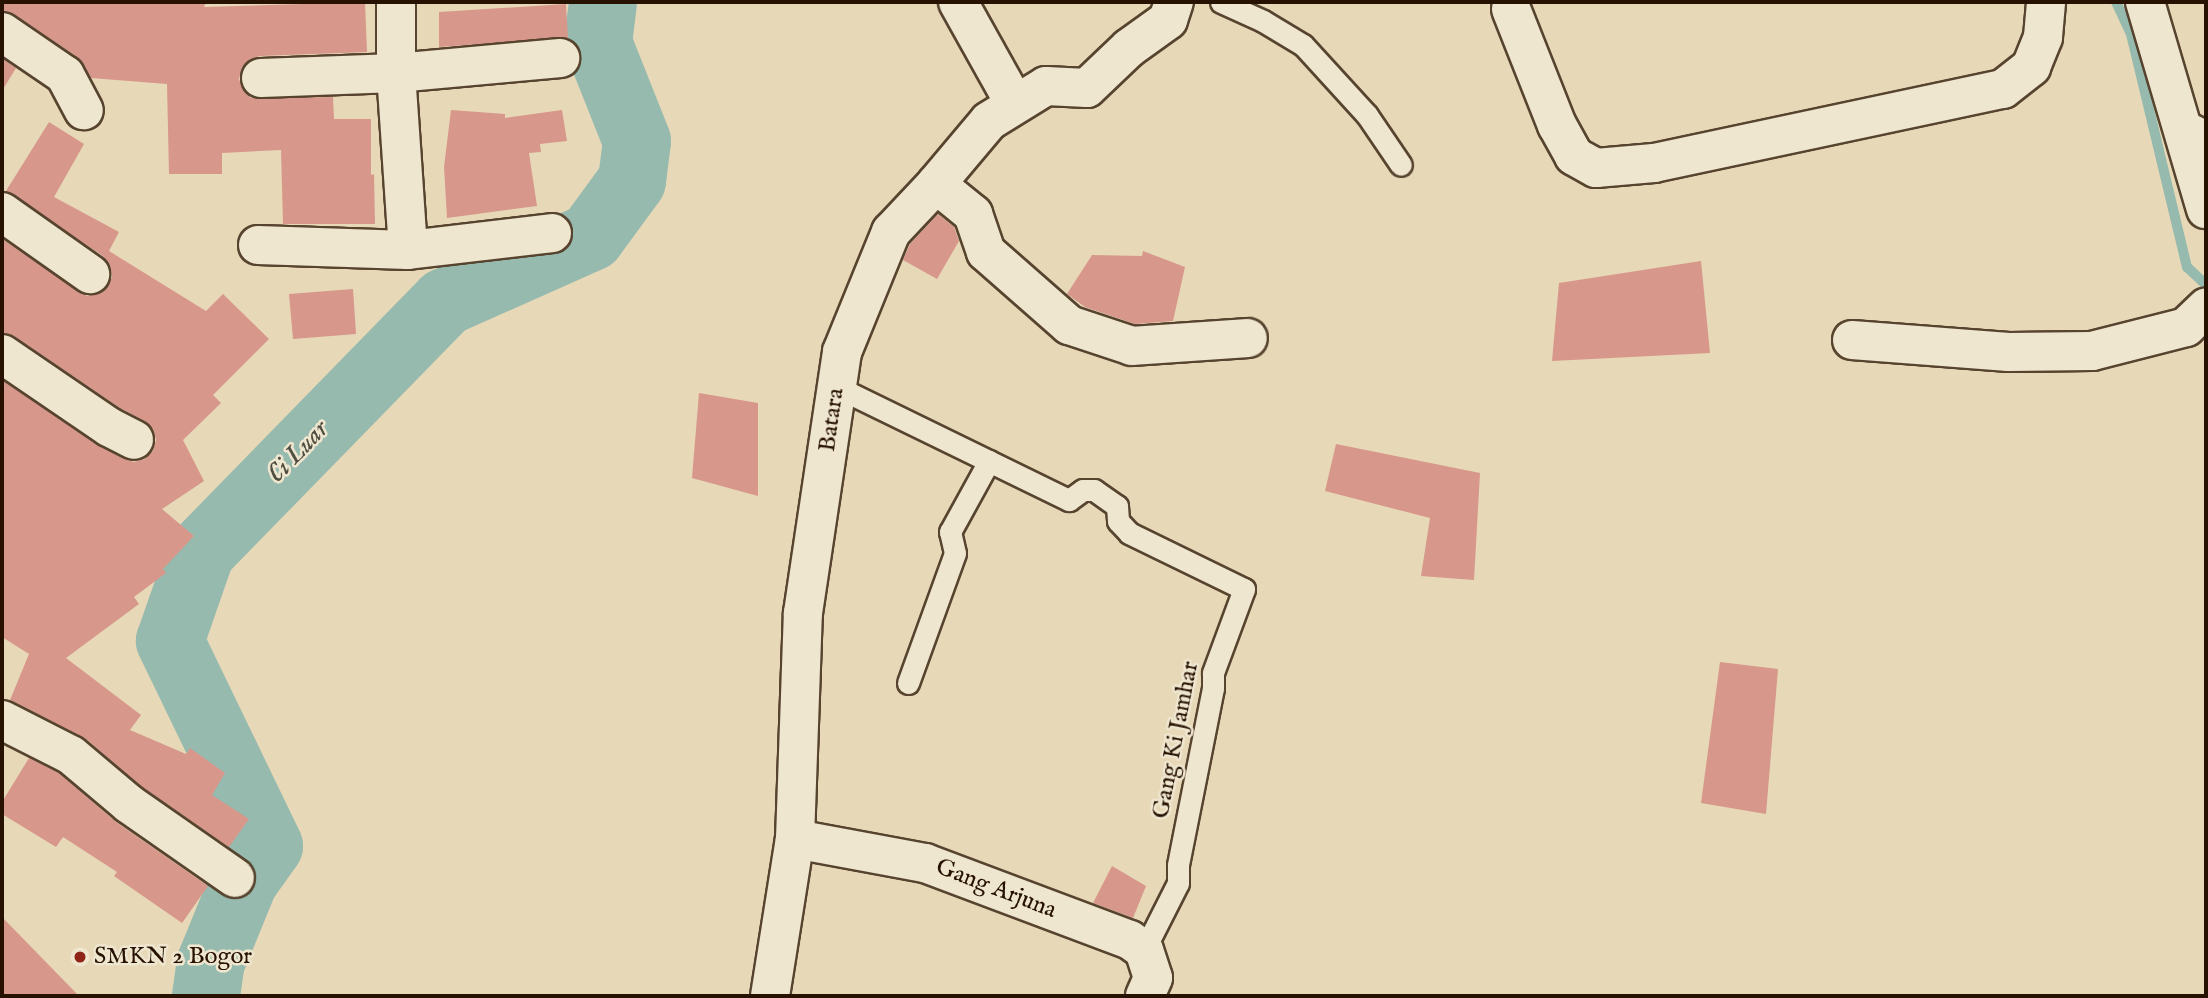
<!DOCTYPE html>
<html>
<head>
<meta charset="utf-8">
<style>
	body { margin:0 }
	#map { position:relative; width:2208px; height:998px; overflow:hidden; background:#e7d8b7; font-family:"IM FELL English",serif }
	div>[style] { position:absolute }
	.stream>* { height:10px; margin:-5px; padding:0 5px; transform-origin:5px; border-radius:5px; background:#97baaf }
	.river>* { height:68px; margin:-34px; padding:0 34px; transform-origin:34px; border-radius:34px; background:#97baaf }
	.building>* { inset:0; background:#d8978b }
	.roads { filter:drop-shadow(2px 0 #57442f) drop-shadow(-2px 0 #57442f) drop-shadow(0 2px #57442f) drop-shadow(0 -2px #57442f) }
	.service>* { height:21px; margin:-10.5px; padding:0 10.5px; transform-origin:10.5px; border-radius:10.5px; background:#efe6d0 }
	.minor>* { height:38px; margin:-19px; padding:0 19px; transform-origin:19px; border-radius:19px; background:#efe6d0 }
	.dots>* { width:19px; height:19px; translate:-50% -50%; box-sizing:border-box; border:4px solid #efe6d0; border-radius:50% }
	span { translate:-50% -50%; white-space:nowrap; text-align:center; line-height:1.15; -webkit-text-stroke:5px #efe6d0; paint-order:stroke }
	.street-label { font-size:24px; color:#271202 }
	.poi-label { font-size:24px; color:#271202 }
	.left { translate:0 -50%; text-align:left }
	.water-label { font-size:26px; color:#4e4d3f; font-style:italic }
	.frame { position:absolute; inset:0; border:4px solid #271202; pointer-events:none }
</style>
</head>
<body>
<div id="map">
	<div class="stream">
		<div style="left:2116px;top:2px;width:35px;rotate:65deg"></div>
		<div style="left:2131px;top:34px;width:240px;rotate:76.5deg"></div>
		<div style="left:2187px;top:267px;width:26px;rotate:43deg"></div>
	</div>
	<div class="river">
		<div style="left:206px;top:996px;width:34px;rotate:-82deg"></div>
		<div style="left:211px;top:962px;width:87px;rotate:-67.8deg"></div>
		<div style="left:244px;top:881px;width:43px;rotate:-54.5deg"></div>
		<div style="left:269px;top:846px;width:228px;rotate:-115.8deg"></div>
		<div style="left:170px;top:641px;width:94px;rotate:-70.8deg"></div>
		<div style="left:201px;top:552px;width:349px;rotate:-45.7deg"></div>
		<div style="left:445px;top:302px;width:160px;rotate:-24deg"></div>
		<div style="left:591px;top:237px;width:69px;rotate:-53.8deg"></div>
		<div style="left:632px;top:181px;width:40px;rotate:-82.9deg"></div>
		<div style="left:637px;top:141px;width:105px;rotate:-111.7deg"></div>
		<div style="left:598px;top:43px;width:41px;rotate:-83deg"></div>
	</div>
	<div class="building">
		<div style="clip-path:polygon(2px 2px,206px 2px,204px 7px,365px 2px,367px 52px,260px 56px,249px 60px,242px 67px,239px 79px,243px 90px,251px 98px,333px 97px,334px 119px,371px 119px,371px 175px,374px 174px,375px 224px,283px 224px,281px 150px,222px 153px,222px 174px,169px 174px,167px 84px,91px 78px,77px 57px,14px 14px,2px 10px)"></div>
		<div style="clip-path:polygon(566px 4px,568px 38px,439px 47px,439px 12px)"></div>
		<div style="clip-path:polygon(2px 58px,16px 68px,2px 91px)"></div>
		<div style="clip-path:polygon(451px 110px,505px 114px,505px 118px,562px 110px,567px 141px,540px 144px,541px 152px,529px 153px,537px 206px,447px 218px,444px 167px)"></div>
		<div style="clip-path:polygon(49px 122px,84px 144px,54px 197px,119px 232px,109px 251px,206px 311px,223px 294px,269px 339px,213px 395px,221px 403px,183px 440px,204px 481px,162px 509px,194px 536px,163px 569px,166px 573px,134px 597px,139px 604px,66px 658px,141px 715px,130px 730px,186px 754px,190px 748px,225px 773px,212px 795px,249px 819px,229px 847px,142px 787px,85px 738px,10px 700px,29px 654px,2px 637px,2px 380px,97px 445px,124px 459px,134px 462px,145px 459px,153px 451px,156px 440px,153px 429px,145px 421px,120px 408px,14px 336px,2px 332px,2px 239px,87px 296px,100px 293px,107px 287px,112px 277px,110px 265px,103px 256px,6px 191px)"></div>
		<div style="clip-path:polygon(938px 214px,954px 227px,959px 241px,937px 279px,903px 260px,910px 244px)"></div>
		<div style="clip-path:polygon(1143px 251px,1185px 267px,1173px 321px,1135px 324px,1085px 307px,1067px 294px,1092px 255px,1142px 256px)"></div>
		<div style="clip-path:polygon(1701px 261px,1710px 353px,1552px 361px,1559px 283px)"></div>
		<div style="clip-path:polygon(353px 289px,356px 334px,293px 339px,289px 294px)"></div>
		<div style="clip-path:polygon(699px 393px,758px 403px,758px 496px,692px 478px)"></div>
		<div style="clip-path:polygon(1336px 444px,1480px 473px,1474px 580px,1421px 576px,1430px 518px,1325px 491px)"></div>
		<div style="clip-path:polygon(1720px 662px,1778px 669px,1766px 814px,1701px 803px)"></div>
		<div style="clip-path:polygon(29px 758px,59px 773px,116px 822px,208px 886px,182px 923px,114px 876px,117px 872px,63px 837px,56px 847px,2px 814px,2px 802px)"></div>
		<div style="clip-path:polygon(1112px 866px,1146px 886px,1133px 918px,1093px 903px)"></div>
		<div style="clip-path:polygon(2px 917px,79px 996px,2px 996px)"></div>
	</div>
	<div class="roads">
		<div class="service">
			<div style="left:1221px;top:2px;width:46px;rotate:24.3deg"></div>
			<div style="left:1263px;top:21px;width:47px;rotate:31deg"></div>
			<div style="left:1303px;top:45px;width:95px;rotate:47.6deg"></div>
			<div style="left:1367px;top:115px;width:60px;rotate:55.8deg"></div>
			<div style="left:2181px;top:119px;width:28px;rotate:26deg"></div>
			<div style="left:837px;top:387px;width:258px;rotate:26deg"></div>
			<div style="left:1069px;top:500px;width:17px;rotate:-36deg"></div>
			<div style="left:1083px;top:490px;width:11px"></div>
			<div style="left:1094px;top:490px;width:28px;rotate:35deg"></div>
			<div style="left:1117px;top:506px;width:15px;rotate:86deg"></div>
			<div style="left:1118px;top:521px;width:16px;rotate:47deg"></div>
			<div style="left:1129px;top:533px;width:128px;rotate:26deg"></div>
			<div style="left:1244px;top:589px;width:90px;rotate:110.3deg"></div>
			<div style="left:1213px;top:673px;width:15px;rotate:90deg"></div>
			<div style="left:1213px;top:688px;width:180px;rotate:101.2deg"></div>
			<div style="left:1178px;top:865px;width:18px;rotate:90deg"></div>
			<div style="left:1178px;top:883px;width:75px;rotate:116.9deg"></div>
			<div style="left:908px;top:683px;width:138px;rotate:-70.1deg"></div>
			<div style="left:955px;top:553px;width:22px;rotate:-103deg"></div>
			<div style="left:950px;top:532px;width:81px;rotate:-61.2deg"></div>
		</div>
		<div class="minor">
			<div style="left:396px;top:2px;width:71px;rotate:90deg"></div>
			<div style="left:396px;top:73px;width:177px;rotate:86.1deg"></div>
			<div style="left:958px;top:2px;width:117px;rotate:60.8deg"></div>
			<div style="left:2145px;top:2px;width:216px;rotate:73.6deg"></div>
			<div style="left:1511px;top:9px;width:125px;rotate:68.4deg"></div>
			<div style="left:1557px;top:125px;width:35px;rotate:61deg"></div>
			<div style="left:1574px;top:156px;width:25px;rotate:29deg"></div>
			<div style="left:1596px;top:168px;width:58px;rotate:-4.9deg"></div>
			<div style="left:1654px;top:163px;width:357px;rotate:-12deg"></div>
			<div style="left:2003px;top:89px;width:36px;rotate:-38deg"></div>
			<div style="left:2031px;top:67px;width:32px;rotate:-68deg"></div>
			<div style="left:2043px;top:37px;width:35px;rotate:-85deg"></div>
			<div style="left:2px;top:32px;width:76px;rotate:34.3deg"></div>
			<div style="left:65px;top:75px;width:40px;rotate:62deg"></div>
			<div style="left:261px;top:78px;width:135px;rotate:-2.1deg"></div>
			<div style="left:396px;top:73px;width:165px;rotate:-5.2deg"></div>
			<div style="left:936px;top:184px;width:48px;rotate:39deg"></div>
			<div style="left:973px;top:214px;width:40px;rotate:71.1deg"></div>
			<div style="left:986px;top:252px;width:111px;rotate:41.3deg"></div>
			<div style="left:1069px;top:325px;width:66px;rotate:18.4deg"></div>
			<div style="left:1132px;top:346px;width:116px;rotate:-3.9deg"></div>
			<div style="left:2px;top:212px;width:108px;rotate:35.2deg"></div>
			<div style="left:258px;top:245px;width:150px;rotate:1.9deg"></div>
			<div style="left:408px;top:250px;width:145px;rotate:-6.7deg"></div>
			<div style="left:1852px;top:340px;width:157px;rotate:4.4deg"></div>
			<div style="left:2009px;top:352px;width:83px;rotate:-0.7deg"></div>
			<div style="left:2092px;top:351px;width:97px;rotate:-14.3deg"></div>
			<div style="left:2186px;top:327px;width:28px;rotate:-44deg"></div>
			<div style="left:2px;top:354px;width:130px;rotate:34.3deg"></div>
			<div style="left:109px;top:427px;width:28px;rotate:27deg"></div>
			<div style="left:2px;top:720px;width:77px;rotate:26.9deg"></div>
			<div style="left:71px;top:755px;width:76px;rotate:40.2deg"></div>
			<div style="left:129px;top:804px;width:129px;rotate:34.9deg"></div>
			<div style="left:795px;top:839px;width:132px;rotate:10.5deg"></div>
			<div style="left:925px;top:863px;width:219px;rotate:20.6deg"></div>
			<div style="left:1130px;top:940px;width:17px;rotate:36deg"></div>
			<div style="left:1144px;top:950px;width:29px;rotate:72deg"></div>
			<div style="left:1153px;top:978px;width:20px;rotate:114deg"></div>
			<div style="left:770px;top:996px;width:159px;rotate:-81deg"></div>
			<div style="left:795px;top:839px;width:226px;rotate:-88deg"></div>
			<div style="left:803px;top:613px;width:264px;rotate:-81.5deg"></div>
			<div style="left:842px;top:352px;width:130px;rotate:-67.8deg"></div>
			<div style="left:891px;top:232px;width:66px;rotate:-46.8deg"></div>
			<div style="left:936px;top:184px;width:82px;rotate:-49.9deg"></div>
			<div style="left:989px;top:121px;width:67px;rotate:-31.6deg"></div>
			<div style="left:1046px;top:86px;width:41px;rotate:2.8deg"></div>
			<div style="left:1087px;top:88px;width:58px;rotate:-43.6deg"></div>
			<div style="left:1129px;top:48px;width:48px;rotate:-35.7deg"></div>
			<div style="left:1168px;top:20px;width:19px;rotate:-72deg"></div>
		</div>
	</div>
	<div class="dots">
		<div style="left:80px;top:957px;background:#8f2418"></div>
	</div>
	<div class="street-label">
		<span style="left:832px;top:420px;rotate:-82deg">Batara</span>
		<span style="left:1176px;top:740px;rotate:-79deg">Gang Ki Jamhar</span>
		<span style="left:996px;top:889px;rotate:21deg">Gang Arjuna</span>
	</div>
	<div class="poi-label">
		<span class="left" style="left:94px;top:957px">SMKN 2 Bogor</span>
	</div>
	<div class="water-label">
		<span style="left:298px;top:452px;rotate:-46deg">Ci Luar</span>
	</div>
	<div class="frame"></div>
</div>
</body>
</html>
